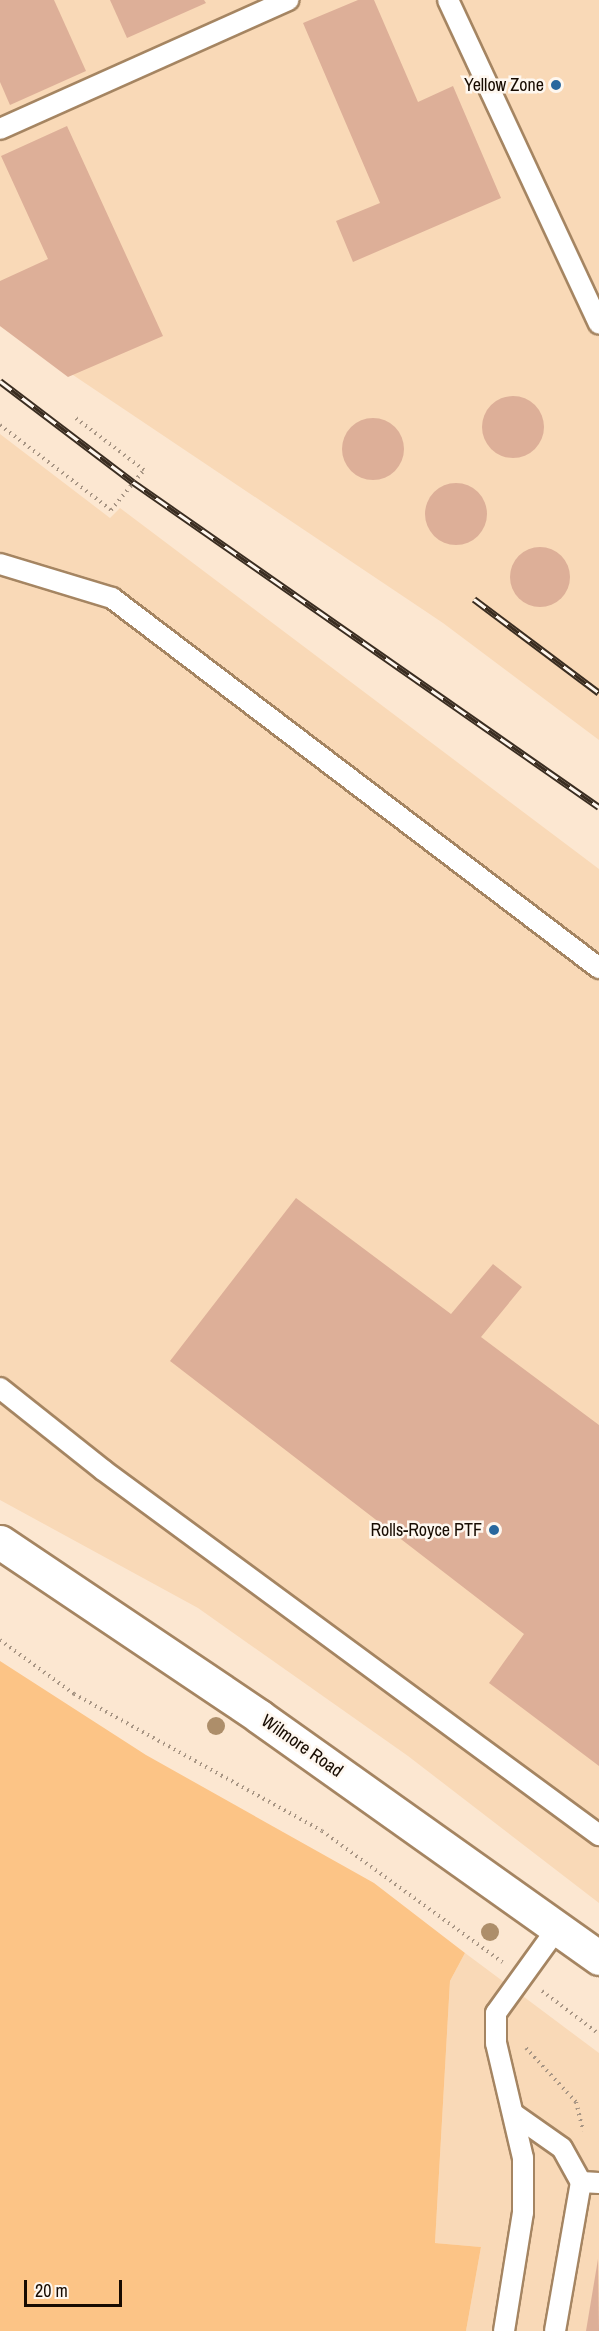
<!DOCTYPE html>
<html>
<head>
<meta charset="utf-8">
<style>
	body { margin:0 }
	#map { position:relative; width:599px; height:2331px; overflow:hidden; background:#fce7d1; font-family:"Archivo Narrow",sans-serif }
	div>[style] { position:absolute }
	.built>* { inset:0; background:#f9d9b7 }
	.green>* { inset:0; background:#fcc486 }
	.building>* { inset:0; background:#ddaf98 }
	.round { border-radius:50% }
	.path>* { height:4px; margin-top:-2px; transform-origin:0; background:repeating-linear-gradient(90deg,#a79584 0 1.5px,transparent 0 6px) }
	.roads { filter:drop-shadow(2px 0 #a58562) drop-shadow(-2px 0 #a58562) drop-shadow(0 2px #a58562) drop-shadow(0 -2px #a58562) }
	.lane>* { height:20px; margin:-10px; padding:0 10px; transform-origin:10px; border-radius:10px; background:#fff }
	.secondary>* { height:33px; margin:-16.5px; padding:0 16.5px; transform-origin:16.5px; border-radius:16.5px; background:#fff }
	.rail>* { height:7px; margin-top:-3.5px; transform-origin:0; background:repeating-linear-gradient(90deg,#fef7ef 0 14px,#3a2d21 0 28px); box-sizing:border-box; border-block:2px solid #3a2d21 }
	.trees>* { width:18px; height:18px; margin:-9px; border-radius:50%; background:#ad8e6a }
	.dots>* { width:16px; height:16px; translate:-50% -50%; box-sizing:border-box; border:3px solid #fef7ef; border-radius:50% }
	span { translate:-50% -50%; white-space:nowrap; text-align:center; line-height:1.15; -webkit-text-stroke:5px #fef7ef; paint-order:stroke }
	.poi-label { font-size:18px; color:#170b01 }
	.right { translate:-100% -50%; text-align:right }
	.street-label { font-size:18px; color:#170b01 }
	.scale { position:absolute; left:24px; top:2280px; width:98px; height:27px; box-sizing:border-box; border:3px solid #170b01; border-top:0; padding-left:8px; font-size:18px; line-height:21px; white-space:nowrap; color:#170b01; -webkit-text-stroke:4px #fef7ef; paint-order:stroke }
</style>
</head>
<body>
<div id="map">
	<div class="built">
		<div style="clip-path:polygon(0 0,599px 0,599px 740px,443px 623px,0 326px)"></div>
		<div style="clip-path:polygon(0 434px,110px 518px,120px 508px,599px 869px,599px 1903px,408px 1756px,198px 1608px,0 1500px)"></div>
		<div style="clip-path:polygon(465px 1953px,599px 2053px,599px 2331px,466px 2331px,481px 2247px,435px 2243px,450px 1981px)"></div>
	</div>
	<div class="green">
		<div style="clip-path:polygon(0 1661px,146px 1755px,374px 1883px,465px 1953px,450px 1981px,435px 2243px,481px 2247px,466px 2331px,0 2331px)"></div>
	</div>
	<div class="building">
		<div style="clip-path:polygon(0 0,54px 0,86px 71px,10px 105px,0 82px)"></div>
		<div style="clip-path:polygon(110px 0,204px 0,206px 3px,127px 38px)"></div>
		<div style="clip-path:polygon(358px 0,374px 0,418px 102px,453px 86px,501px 198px,353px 262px,336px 221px,380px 203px,303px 23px)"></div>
		<div style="clip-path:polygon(67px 126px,163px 336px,68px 377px,0 326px,0 281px,48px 259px,1px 156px)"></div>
		<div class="round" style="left:482px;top:396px;width:62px;height:62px"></div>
		<div class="round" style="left:342px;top:418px;width:62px;height:62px"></div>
		<div class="round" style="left:425px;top:483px;width:62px;height:62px"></div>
		<div class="round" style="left:510px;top:547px;width:60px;height:60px"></div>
		<div style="clip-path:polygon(296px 1198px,451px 1314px,493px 1264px,522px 1287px,481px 1337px,599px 1425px,599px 1766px,489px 1683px,524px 1634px,170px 1361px)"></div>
		<div style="clip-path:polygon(598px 2259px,599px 2331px,586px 2331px)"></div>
	</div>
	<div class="path">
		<div style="left:0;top:425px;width:140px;rotate:37.4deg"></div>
		<div style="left:111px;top:510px;width:52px;rotate:-50.5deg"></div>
		<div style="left:144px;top:470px;width:89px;rotate:-142.7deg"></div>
		<div style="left:0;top:1640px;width:92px;rotate:36.1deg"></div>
		<div style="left:74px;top:1694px;width:283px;rotate:28.9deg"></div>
		<div style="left:322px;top:1831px;width:223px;rotate:36deg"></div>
		<div style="left:542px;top:1991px;width:71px;rotate:37deg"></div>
		<div style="left:526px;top:2048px;width:74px;rotate:47.2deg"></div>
		<div style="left:576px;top:2102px;width:30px;rotate:76deg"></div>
	</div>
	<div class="roads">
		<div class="lane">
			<div style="left:448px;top:0;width:357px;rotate:65deg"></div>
			<div style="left:0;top:129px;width:316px;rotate:-24.1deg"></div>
			<div style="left:0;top:564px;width:117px;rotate:16.9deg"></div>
			<div style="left:112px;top:598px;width:612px;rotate:37.23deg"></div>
			<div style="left:0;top:1388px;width:132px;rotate:38.5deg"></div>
			<div style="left:103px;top:1470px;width:616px;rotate:36.35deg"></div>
			<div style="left:515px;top:2115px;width:57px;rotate:35.1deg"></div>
			<div style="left:562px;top:2148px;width:39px;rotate:61deg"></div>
			<div style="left:581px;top:2182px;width:151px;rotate:99.9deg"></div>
			<div style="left:581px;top:2182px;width:18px;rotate:3deg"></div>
			<div style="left:504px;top:2331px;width:121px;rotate:-80.9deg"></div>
			<div style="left:523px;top:2212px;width:54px;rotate:-90deg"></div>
			<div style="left:523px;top:2158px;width:118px;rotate:-103.2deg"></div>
			<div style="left:496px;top:2043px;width:30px;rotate:-90deg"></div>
			<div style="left:496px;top:2013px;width:106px;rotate:-54.2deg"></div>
		</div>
		<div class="secondary">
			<div style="left:0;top:1542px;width:313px;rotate:33.9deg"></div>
			<div style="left:260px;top:1717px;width:416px;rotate:35.4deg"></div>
		</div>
	</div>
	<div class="rail">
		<div style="left:0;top:381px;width:167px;rotate:37.2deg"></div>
		<div style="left:133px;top:482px;width:568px;rotate:34.89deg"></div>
		<div style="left:474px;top:599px;width:156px;rotate:36.9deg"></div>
	</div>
	<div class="trees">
		<div style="left:216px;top:1726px"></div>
		<div style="left:490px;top:1932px"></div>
	</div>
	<div class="dots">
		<div style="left:556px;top:85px;background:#28679e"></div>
		<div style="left:494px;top:1530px;background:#28679e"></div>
	</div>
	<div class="poi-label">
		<span class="right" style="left:544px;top:85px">Yellow Zone</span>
		<span class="right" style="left:482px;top:1530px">Rolls-Royce PTF</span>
	</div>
	<div class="street-label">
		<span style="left:302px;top:1746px;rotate:35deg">Wilmore Road</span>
	</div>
	<div class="scale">20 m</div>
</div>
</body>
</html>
